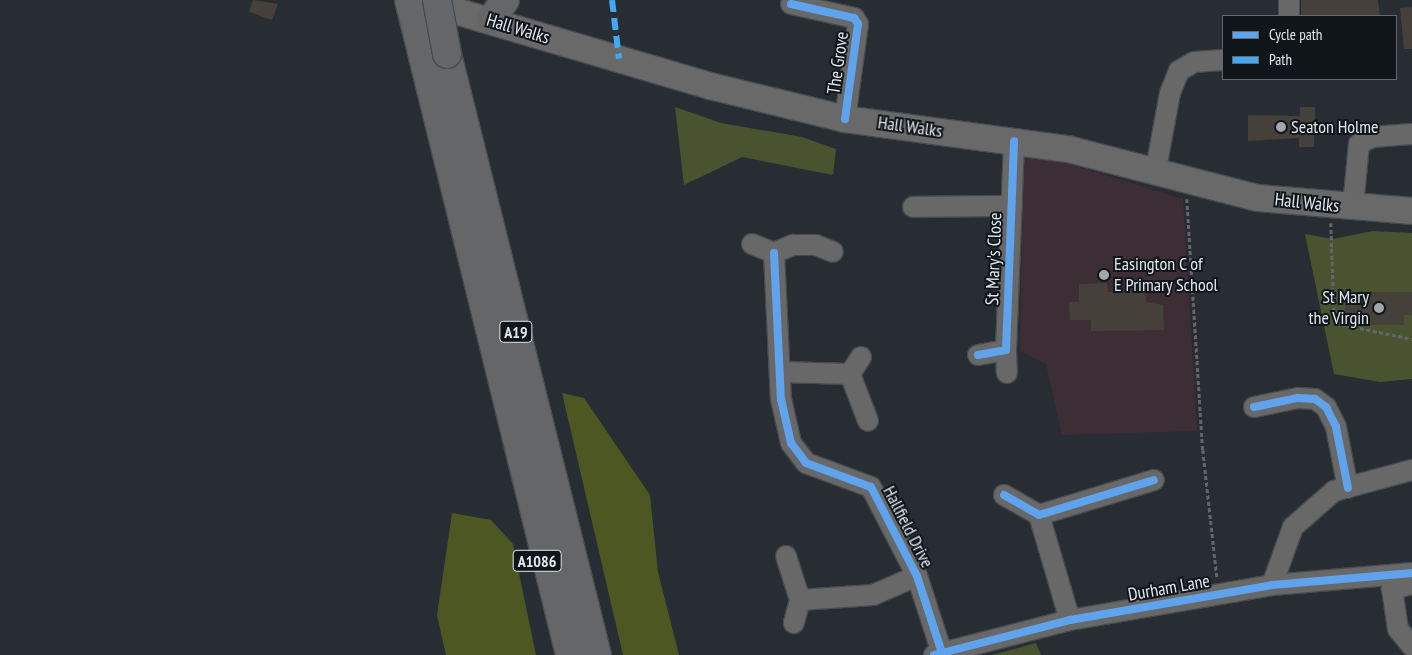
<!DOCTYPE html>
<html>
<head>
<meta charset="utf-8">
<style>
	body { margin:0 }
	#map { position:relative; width:1412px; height:655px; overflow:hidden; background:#272d32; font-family:"PT Sans Narrow",sans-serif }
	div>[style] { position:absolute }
	.education>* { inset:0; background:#3d2d35 }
	.green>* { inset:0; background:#4a532f }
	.forest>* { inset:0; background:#4c5722 }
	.building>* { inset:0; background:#46403a }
	.path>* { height:2.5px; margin-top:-1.25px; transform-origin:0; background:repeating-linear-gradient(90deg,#646568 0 4px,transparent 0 6.5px) }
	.roads { filter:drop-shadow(1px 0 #464b4f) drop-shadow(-1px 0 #464b4f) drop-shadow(0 1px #464b4f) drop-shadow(0 -1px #464b4f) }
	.minor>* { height:20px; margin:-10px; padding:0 10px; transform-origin:10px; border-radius:10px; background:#696868 }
	.major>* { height:26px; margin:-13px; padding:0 13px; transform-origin:13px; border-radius:13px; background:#69696a }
	.highway>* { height:28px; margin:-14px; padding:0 14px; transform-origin:14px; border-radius:14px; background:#656668 }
	.bridges { filter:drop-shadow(1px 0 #464b4f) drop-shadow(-1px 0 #464b4f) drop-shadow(0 1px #464b4f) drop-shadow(0 -1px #464b4f) }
	.highway-bridge>* { height:28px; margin:-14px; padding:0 14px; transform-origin:14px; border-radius:14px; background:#656668 }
	.quiet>* { height:6px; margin-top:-3px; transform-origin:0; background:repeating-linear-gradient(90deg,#3fa9f5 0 12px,transparent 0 18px) }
	.cycleway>* { height:8px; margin:-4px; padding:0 4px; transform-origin:4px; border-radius:4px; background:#60a3ed }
	.dots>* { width:14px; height:14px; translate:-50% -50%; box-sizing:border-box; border:2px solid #101519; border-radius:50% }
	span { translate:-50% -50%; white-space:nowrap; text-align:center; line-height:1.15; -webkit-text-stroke:4px #101519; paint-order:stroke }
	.shield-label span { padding:1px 4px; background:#101519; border:1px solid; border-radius:4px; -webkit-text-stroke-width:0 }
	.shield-label { font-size:16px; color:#e2e8ef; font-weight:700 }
	.street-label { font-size:18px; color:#e2e8ef }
	.poi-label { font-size:18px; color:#e2e8ef }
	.left { translate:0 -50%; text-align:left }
	.right { translate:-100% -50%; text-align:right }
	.legend { position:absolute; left:1222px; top:15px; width:175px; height:65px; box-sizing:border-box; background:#101519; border:1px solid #64696f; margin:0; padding:6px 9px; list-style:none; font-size:15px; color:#e2e8ef }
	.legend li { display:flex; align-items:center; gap:10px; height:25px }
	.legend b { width:25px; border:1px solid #64696f }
</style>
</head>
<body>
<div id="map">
	<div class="education">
		<div style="clip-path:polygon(1023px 155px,1073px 165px,1183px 199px,1197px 431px,1062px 435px,1046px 364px,1020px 351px)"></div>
	</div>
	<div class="green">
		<div style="clip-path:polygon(675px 107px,721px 123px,802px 137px,836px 149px,833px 175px,742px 157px,684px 185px)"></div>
		<div style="clip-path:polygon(1373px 231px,1412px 233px,1412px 379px,1380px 382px,1334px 374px,1305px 234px,1333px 239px)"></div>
		<div style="clip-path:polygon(1036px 643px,1041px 655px,992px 655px)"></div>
	</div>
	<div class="forest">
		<div style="clip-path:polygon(562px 393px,584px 398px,650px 495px,658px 572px,679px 655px,623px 655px)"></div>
		<div style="clip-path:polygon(452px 513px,491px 520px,513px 544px,536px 655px,446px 655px,437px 615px)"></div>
	</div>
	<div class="building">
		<div style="clip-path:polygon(253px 0,278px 4px,272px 20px,249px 12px)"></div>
		<div style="clip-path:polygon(1301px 0,1378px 0,1380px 16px,1301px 16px)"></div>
		<div style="clip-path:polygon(1412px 7px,1412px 49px,1404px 49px,1400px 8px)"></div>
		<div style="clip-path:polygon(1300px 107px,1315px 107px,1314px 147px,1299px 147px,1299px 138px,1248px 141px,1248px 115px,1300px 116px)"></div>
		<div style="clip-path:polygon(1107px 283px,1108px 292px,1146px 291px,1146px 302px,1163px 305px,1164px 330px,1091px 331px,1091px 320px,1070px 320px,1069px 302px,1079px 302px,1079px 284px)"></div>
		<div style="clip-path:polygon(1358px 292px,1412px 292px,1412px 315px,1404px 315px,1404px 325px,1360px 325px,1360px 315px,1345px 314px,1345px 302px,1358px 302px)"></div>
	</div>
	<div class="path">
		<div style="left:1187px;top:199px;width:252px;rotate:86.4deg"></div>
		<div style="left:1203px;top:450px;width:128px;rotate:83.7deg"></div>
		<div style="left:1331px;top:223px;width:87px;rotate:88deg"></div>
		<div style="left:1334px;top:310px;width:16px;rotate:63deg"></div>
		<div style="left:1341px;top:324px;width:73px;rotate:11.9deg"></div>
	</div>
	<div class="roads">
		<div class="minor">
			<div style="left:1289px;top:0;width:16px;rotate:90deg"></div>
			<div style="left:791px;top:4px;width:65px;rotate:12.5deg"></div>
			<div style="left:854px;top:18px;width:7px;rotate:56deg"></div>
			<div style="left:858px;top:24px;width:96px;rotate:97.8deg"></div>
			<div style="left:1155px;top:174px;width:82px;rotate:-79.5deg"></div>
			<div style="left:1170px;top:93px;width:24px;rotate:-68deg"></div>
			<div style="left:1179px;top:71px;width:17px;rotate:-31deg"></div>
			<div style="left:1194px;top:62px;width:29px;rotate:-4deg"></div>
			<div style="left:913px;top:207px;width:99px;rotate:-0.6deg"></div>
			<div style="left:1353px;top:207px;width:63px;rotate:-84.6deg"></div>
			<div style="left:1359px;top:144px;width:15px;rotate:-28deg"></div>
			<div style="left:1372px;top:137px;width:40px;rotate:-4.3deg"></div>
			<div style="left:752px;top:244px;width:24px;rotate:22deg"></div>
			<div style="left:774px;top:253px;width:21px;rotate:-23deg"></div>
			<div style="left:793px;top:245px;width:23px"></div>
			<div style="left:816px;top:245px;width:18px;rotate:22deg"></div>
			<div style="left:774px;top:253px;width:146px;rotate:87.3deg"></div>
			<div style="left:781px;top:399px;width:45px;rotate:77.2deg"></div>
			<div style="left:791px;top:443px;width:25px;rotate:53deg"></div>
			<div style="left:806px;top:463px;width:69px;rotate:20.3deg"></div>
			<div style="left:871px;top:487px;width:100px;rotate:62.7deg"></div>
			<div style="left:917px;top:576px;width:81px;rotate:72deg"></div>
			<div style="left:1006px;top:350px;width:23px;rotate:88deg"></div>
			<div style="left:978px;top:355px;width:28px;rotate:-10deg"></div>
			<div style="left:1006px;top:350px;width:209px;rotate:-87.8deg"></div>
			<div style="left:861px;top:357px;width:20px;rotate:123deg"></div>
			<div style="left:850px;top:374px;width:50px;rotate:69deg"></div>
			<div style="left:780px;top:372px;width:70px;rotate:1.6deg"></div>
			<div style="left:1254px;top:407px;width:45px;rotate:-11.6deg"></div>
			<div style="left:1298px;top:398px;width:17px;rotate:3deg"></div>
			<div style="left:1315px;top:399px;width:14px;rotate:36deg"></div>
			<div style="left:1326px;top:407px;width:22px;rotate:63deg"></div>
			<div style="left:1336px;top:427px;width:62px;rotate:78.9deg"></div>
			<div style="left:1004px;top:495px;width:40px;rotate:29.7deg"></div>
			<div style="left:1039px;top:515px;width:120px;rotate:-16.9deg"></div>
			<div style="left:1039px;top:515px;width:109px;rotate:73.6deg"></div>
			<div style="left:786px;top:556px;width:46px;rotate:72.3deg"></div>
			<div style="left:800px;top:600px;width:24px;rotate:105deg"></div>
			<div style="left:1412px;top:584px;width:21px;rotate:166deg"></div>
			<div style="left:1392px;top:589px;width:40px;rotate:81.5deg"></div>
			<div style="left:1398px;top:629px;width:22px;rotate:51deg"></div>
			<div style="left:1272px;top:585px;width:62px;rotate:-70.1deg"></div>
			<div style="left:1293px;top:527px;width:55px;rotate:-41.3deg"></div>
			<div style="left:1334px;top:491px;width:81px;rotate:-15.1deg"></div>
			<div style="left:800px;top:600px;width:73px;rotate:-3.9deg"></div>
			<div style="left:873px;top:595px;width:48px;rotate:-23.4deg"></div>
			<div style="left:934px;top:655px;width:140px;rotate:-14.4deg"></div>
			<div style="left:1070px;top:620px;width:205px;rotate:-9.8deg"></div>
			<div style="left:1272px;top:585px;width:141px;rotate:-4.9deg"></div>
		</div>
		<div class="major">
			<div style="left:418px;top:0;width:304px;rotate:16.4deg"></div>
			<div style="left:710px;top:86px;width:139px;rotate:13.7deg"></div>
			<div style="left:845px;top:119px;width:225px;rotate:7.7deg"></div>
			<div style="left:1068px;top:149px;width:196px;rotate:14.5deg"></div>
			<div style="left:1258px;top:198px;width:155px;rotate:4.8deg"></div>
		</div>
		<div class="highway">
			<div style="left:409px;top:0;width:674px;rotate:76.19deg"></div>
			<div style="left:491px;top:20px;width:24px;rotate:-55deg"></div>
			<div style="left:447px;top:54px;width:619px;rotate:75.99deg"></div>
		</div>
	</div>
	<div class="bridges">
		<div class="highway-bridge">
			<div style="left:437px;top:0;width:55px;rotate:79.5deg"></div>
		</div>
	</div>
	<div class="quiet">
		<div style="left:612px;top:0;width:59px;rotate:83.2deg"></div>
	</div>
	<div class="cycleway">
		<div style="left:791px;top:4px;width:65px;rotate:12.5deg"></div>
		<div style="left:854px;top:18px;width:7px;rotate:56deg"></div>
		<div style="left:858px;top:24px;width:96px;rotate:97.8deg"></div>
		<div style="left:774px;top:253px;width:146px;rotate:87.3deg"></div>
		<div style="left:781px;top:399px;width:45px;rotate:77.2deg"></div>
		<div style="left:791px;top:443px;width:25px;rotate:53deg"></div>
		<div style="left:806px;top:463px;width:69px;rotate:20.3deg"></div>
		<div style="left:871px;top:487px;width:100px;rotate:62.7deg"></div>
		<div style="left:917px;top:576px;width:81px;rotate:72deg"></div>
		<div style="left:978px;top:355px;width:28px;rotate:-10deg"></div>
		<div style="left:1006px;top:350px;width:209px;rotate:-87.8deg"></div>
		<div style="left:1254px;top:407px;width:45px;rotate:-11.6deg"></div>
		<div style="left:1298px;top:398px;width:17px;rotate:3deg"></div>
		<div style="left:1315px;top:399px;width:14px;rotate:36deg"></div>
		<div style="left:1326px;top:407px;width:22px;rotate:63deg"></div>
		<div style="left:1336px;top:427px;width:62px;rotate:78.9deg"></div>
		<div style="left:1004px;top:495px;width:40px;rotate:29.7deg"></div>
		<div style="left:1039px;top:515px;width:120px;rotate:-16.9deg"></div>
		<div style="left:934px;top:655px;width:140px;rotate:-14.4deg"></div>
		<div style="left:1070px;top:620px;width:205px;rotate:-9.8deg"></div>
		<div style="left:1272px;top:585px;width:141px;rotate:-4.9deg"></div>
	</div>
	<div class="dots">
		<div style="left:1281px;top:127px;background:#a1a7ad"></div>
		<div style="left:1104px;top:275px;background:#a1a7ad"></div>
		<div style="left:1379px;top:308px;background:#a1a7ad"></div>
	</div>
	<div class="shield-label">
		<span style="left:516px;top:332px">A19</span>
		<span style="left:537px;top:561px">A1086</span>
	</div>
	<div class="street-label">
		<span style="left:518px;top:29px;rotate:17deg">Hall Walks</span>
		<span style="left:838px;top:63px;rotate:-82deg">The Grove</span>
		<span style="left:910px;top:127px;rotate:8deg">Hall Walks</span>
		<span style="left:1307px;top:203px;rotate:6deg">Hall Walks</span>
		<span style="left:994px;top:259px;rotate:-88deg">St Mary's Close</span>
		<span style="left:908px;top:527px;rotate:63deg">Hallfield Drive</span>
		<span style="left:1169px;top:588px;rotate:-10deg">Durham Lane</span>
	</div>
	<div class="poi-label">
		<span class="left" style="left:1291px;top:127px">Seaton Holme</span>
		<span class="left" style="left:1114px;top:275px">Easington C of<br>E Primary School</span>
		<span class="right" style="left:1369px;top:308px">St Mary<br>the Virgin</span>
	</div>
	<ul class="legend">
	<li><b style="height:6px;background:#60a3ed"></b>Cycle path</li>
	<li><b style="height:6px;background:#3fa9f5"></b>Path</li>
	</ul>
</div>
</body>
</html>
